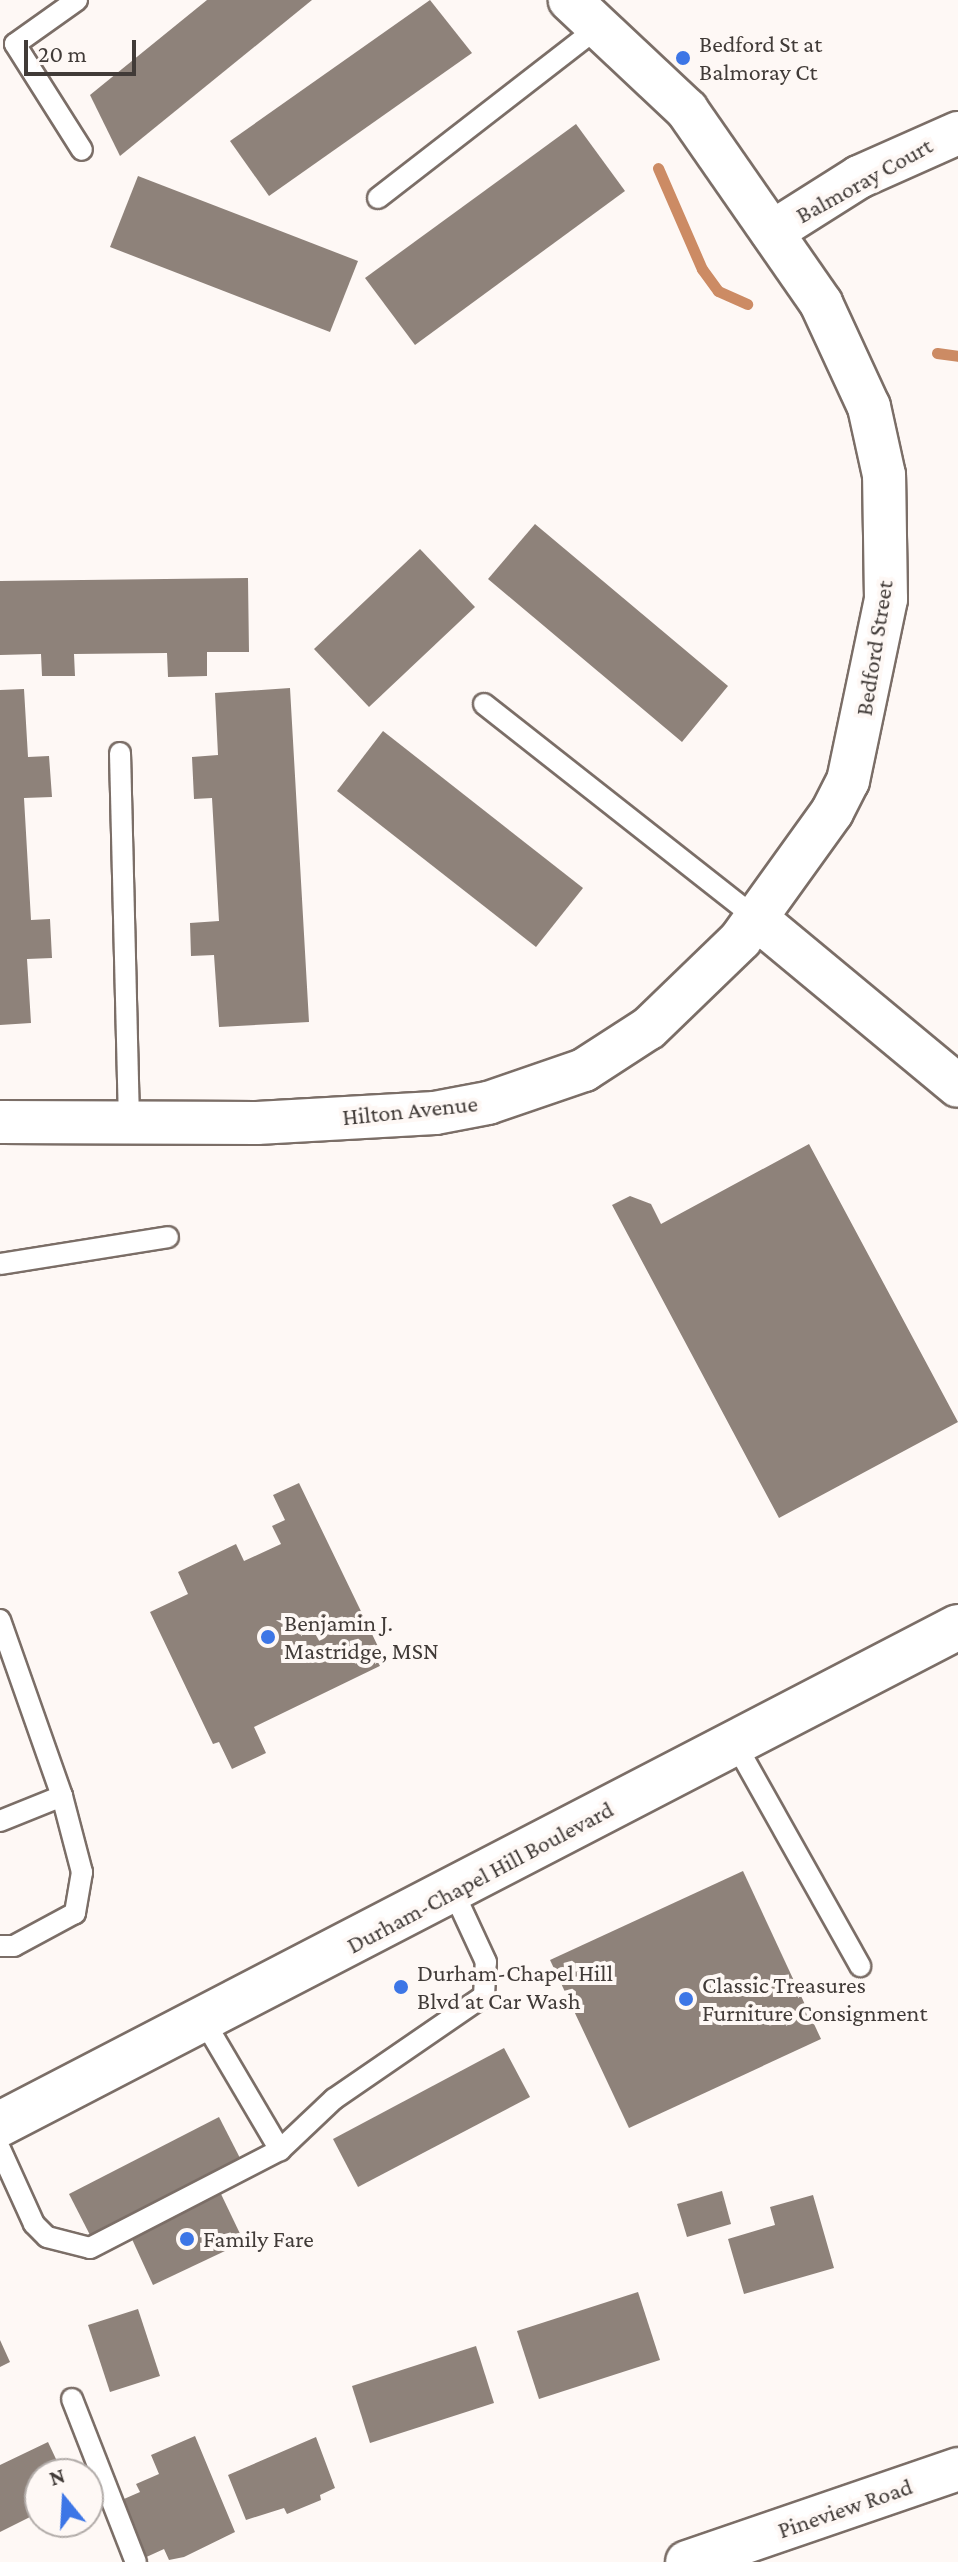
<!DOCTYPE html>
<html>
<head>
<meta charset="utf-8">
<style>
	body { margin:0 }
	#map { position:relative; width:958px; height:2562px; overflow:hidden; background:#fef8f5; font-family:"Crimson Pro",serif }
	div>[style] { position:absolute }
	.stream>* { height:11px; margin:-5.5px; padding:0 5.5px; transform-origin:5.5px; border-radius:5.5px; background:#cc8b64 }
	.building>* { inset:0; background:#8e827a }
	.roads { filter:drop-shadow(2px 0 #7b6e67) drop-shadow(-2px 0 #7b6e67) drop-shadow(0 2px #7b6e67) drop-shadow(0 -2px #7b6e67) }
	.service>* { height:20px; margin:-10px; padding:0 10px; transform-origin:10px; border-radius:10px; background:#fff }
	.minor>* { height:42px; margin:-21px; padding:0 21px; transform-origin:21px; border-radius:21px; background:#fff }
	.primary>* { height:44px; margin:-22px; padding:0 22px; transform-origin:22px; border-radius:22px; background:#fff }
	.dots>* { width:22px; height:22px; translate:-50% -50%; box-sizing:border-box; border:4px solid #fef8f5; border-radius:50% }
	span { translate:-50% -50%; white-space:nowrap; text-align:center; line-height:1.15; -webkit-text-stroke:8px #fef8f5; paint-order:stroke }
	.poi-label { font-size:24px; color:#413b38 }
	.left { translate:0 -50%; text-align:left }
	.street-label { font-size:24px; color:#413b38 }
	.north { position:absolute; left:24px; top:2458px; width:80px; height:80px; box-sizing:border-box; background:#fef8f5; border:2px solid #b2aca9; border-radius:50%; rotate:342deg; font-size:22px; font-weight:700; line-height:32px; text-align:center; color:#413b38 }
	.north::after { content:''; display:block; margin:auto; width:28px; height:36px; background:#3d76e6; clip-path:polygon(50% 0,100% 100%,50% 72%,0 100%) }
	.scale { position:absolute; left:24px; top:40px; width:112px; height:36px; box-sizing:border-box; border:4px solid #413b38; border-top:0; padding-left:10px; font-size:24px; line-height:28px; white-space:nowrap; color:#413b38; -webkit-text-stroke:6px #fef8f5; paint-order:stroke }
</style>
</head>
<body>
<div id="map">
	<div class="stream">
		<div style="left:658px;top:168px;width:110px;rotate:66.5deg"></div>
		<div style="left:702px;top:269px;width:27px;rotate:54deg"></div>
		<div style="left:718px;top:291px;width:32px;rotate:24deg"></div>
		<div style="left:937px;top:353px;width:21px;rotate:8deg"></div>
	</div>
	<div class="building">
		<div style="clip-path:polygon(207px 0,312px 0,120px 156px,90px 95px)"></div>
		<div style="clip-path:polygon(430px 0,472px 53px,269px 196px,230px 141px)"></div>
		<div style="clip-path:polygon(576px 124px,625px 191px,415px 345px,365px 278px)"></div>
		<div style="clip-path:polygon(138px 176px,358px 261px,330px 332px,110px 247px)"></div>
		<div style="clip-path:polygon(535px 524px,728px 686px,682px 742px,488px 579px)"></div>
		<div style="clip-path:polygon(420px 549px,475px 607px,369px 707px,314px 649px)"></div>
		<div style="clip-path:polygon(248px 578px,249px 652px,207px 652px,207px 676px,168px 677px,167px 653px,74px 654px,75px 676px,42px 676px,41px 654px,0 655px,0 581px)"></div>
		<div style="clip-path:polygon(290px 688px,309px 1022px,219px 1027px,214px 955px,191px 956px,190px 923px,219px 921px,212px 798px,194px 799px,192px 757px,218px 755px,215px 693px)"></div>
		<div style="clip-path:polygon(24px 689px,28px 757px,49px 756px,52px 797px,24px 798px,31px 920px,50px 919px,52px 958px,27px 959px,31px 1023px,0 1025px,0 690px)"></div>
		<div style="clip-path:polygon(383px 731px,583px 888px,536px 947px,337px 791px)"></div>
		<div style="clip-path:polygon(809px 1144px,958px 1422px,779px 1518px,612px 1205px,630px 1196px,651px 1204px,661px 1224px)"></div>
		<div style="clip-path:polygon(299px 1483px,386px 1663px,254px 1727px,266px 1753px,232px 1769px,219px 1742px,213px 1744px,150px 1612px,188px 1594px,178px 1572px,236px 1544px,244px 1561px,281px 1544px,272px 1526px,285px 1520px,273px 1495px)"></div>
		<div style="clip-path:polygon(743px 1871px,821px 2039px,629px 2128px,550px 1960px)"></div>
		<div style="clip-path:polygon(504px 2048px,530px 2097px,358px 2187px,333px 2139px)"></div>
		<div style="clip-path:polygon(219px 2117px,241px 2160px,91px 2237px,69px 2194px)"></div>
		<div style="clip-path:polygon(722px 2191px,731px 2224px,687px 2237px,677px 2204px)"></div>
		<div style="clip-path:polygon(221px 2194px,244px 2242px,153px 2285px,131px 2237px)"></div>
		<div style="clip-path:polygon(813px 2195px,834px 2268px,744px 2294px,728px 2239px,775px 2225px,770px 2207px)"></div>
		<div style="clip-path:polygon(638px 2292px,660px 2360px,539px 2399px,517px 2331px)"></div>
		<div style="clip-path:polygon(138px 2309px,160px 2376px,110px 2392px,88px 2325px)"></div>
		<div style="clip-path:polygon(0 2340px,10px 2362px,0 2367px)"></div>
		<div style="clip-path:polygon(476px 2346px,494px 2403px,370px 2443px,352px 2386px)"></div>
		<div style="clip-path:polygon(195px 2436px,235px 2532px,184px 2557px,169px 2560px,164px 2549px,142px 2559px,117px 2502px,140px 2492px,136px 2484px,159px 2474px,151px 2455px)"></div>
		<div style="clip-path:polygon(316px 2437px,335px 2488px,320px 2495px,321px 2500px,287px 2514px,284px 2508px,246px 2520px,228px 2475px)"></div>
		<div style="clip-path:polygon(48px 2442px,63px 2474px,40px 2474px,40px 2512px,0 2532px,0 2465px)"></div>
	</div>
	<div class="roads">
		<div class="service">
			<div style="left:77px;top:0;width:76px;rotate:144.6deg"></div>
			<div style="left:15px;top:44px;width:125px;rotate:57.7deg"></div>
			<div style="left:378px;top:198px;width:282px;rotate:-37.8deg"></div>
			<div style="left:484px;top:704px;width:347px;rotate:38.2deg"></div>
			<div style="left:120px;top:753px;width:369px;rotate:88.6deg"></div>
			<div style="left:0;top:1264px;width:170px;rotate:-9.1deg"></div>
			<div style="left:0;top:1620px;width:187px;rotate:70.6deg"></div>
			<div style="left:62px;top:1796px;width:79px;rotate:75.3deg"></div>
			<div style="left:82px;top:1872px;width:42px;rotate:99.7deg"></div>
			<div style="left:75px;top:1913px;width:69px;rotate:151.6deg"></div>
			<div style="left:14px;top:1946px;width:14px;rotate:180deg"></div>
			<div style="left:735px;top:1743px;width:256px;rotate:60.7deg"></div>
			<div style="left:0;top:1821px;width:67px;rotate:-22deg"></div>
			<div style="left:204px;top:2021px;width:150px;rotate:59.5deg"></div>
			<div style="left:0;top:2149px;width:82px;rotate:65.6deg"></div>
			<div style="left:34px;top:2224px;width:18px;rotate:45deg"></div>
			<div style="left:47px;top:2237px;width:44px;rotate:14.3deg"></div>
			<div style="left:90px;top:2248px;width:214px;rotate:-27.3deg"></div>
			<div style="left:280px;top:2150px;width:74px;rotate:-43.4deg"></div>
			<div style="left:334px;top:2099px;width:182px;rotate:-34.5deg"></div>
			<div style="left:484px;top:1996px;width:34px;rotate:-87deg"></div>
			<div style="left:486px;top:1962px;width:78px;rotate:-114.9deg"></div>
			<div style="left:72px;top:2399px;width:175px;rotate:68.6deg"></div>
		</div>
		<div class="minor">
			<div style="left:772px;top:232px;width:103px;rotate:-32.3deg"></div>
			<div style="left:859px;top:177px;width:108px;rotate:-24deg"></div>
			<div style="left:757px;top:919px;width:261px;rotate:39.7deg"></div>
			<div style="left:0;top:1122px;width:257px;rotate:0.2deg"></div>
			<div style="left:257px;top:1123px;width:178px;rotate:-3.2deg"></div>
			<div style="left:435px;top:1113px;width:54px;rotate:-10.7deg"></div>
			<div style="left:488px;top:1103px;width:102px;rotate:-19deg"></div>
			<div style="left:584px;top:1070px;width:77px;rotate:-32.9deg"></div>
			<div style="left:649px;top:1028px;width:127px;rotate:-44deg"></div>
			<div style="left:740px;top:940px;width:158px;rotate:-54.3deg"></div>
			<div style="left:832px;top:812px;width:35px;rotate:-63deg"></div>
			<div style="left:848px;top:781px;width:186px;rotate:-78.2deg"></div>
			<div style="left:886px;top:599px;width:124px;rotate:-90.9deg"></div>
			<div style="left:884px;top:475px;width:70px;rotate:-102.4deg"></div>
			<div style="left:869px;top:407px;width:115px;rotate:-114.8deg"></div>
			<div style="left:821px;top:303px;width:235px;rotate:-124.8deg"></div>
			<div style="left:687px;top:110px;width:161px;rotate:-136.8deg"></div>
			<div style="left:687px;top:2562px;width:287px;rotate:-18.9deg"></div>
		</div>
		<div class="primary">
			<div style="left:0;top:2124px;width:1079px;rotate:-27.42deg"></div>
		</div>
	</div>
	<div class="dots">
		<div style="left:683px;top:58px;background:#3d76e6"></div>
		<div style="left:268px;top:1637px;background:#3d76e6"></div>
		<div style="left:401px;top:1987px;background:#3d76e6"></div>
		<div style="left:686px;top:1999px;background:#3d76e6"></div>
		<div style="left:187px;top:2239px;background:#3d76e6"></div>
	</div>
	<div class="poi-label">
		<span class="left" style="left:699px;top:58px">Bedford St at<br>Balmoray Ct</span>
		<span class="left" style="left:284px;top:1637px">Benjamin J.<br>Mastridge, MSN</span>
		<span class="left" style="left:417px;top:1987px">Durham-Chapel Hill<br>Blvd at Car Wash</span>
		<span class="left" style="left:702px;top:1999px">Classic Treasures<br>Furniture Consignment</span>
		<span class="left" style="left:203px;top:2239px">Family Fare</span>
	</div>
	<div class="street-label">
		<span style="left:864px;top:180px;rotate:-29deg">Balmoray Court</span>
		<span style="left:874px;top:648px;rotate:-81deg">Bedford Street</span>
		<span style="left:410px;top:1110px;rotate:-6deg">Hilton Avenue</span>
		<span style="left:480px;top:1877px;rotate:-28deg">Durham-Chapel Hill Boulevard</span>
		<span style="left:845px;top:2508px;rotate:-19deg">Pineview Road</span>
	</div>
	<div class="north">N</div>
	<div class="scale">20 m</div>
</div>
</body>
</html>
